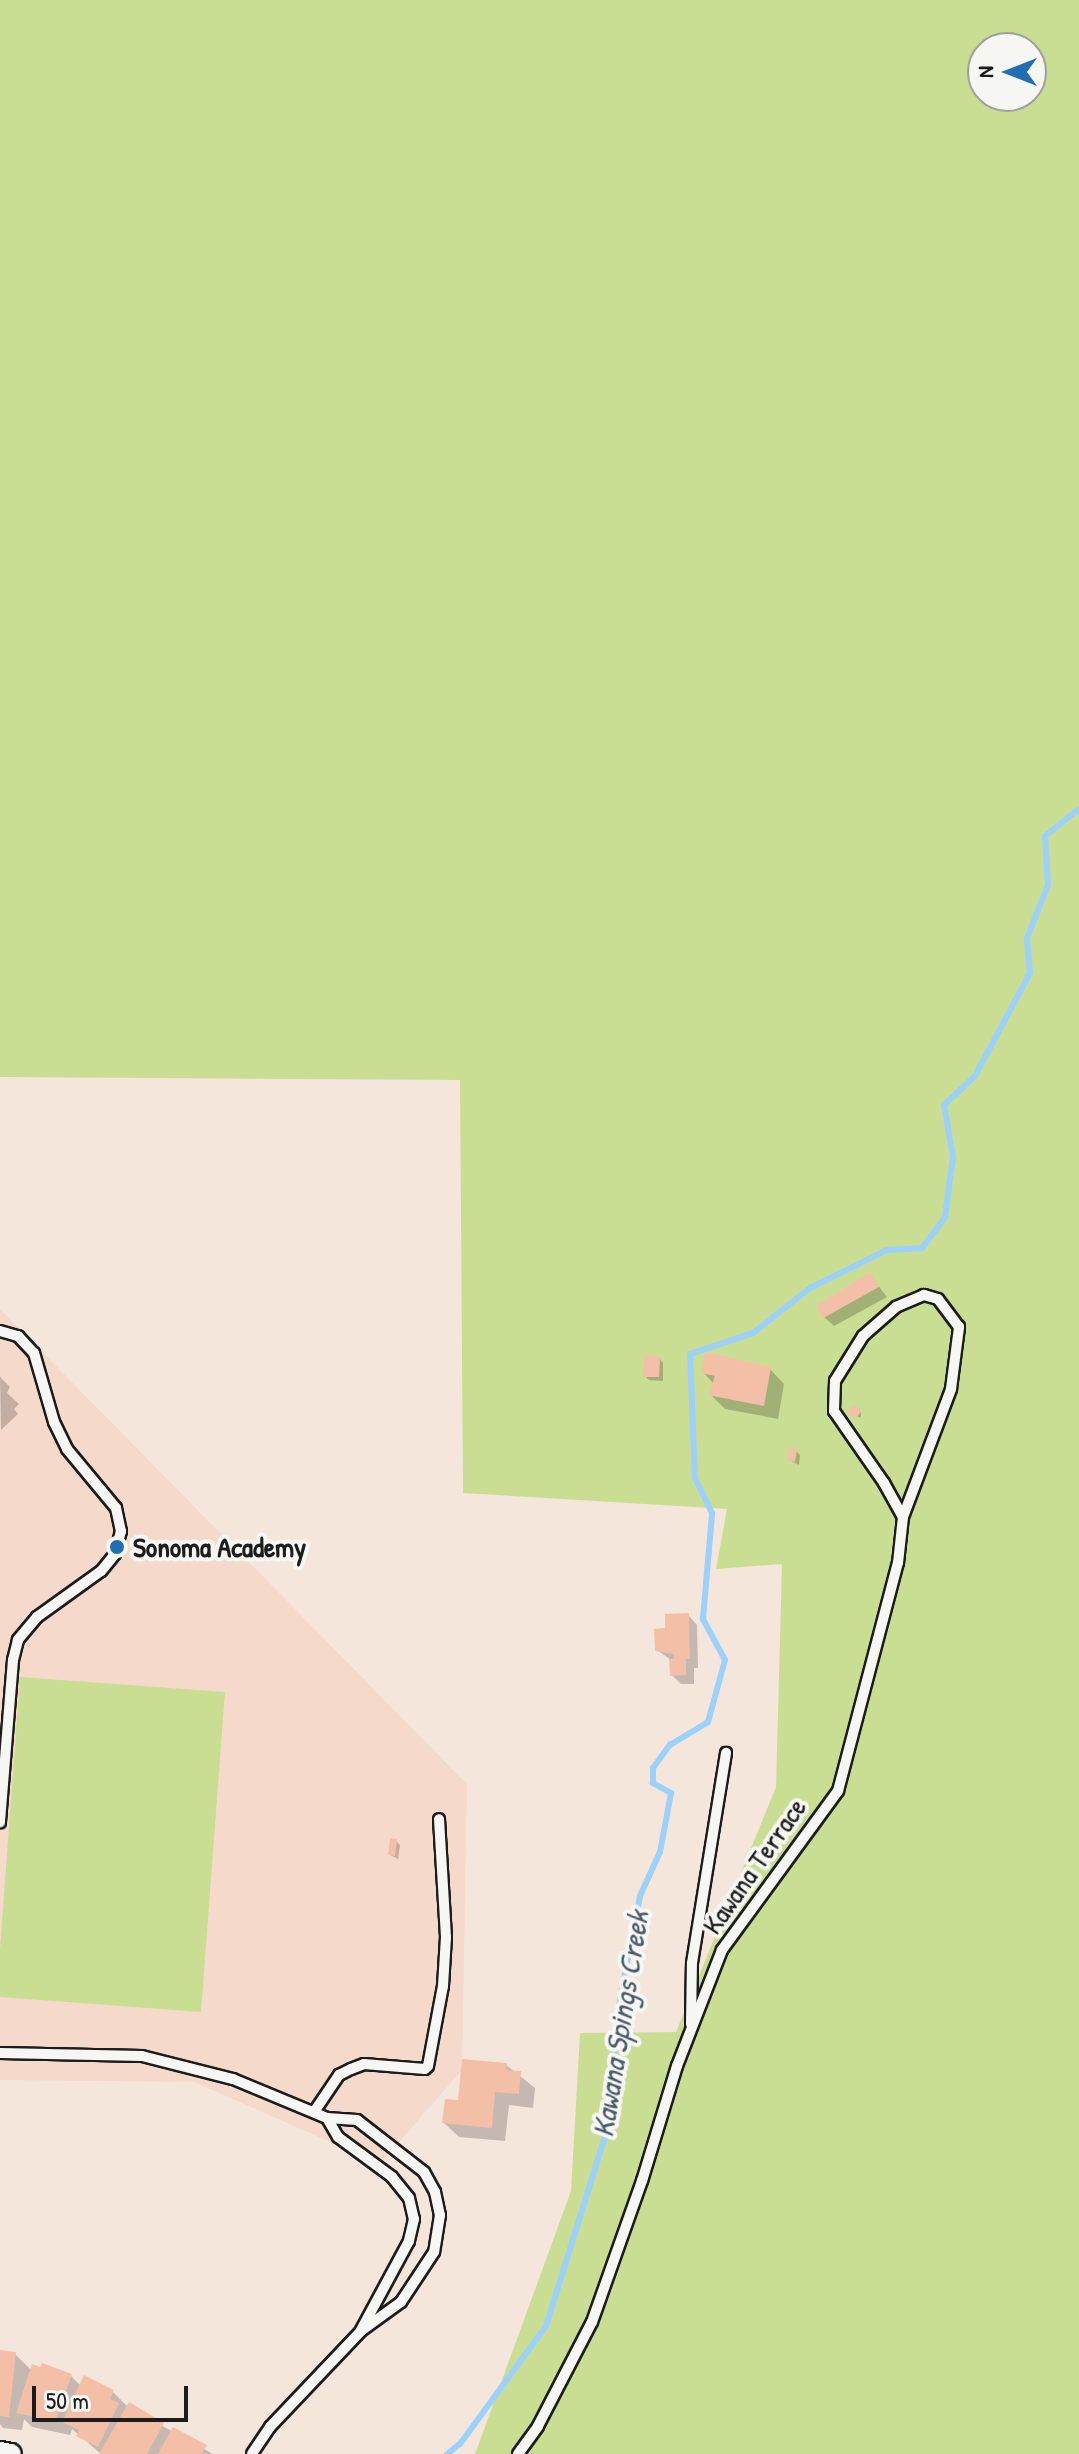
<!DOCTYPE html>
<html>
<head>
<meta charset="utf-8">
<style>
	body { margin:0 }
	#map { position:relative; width:1079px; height:2454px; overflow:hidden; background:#f5e6dc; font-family:"Patrick Hand",sans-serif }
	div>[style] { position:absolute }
	.built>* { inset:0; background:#f5dacc }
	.green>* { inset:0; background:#cade93 }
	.shadow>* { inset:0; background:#0003 }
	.stream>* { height:6px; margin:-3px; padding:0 3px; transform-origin:3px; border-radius:3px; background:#9bd1fa }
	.building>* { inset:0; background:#f4bfa7 }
	.round { border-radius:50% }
	.roads { filter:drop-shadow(2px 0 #1c1c1c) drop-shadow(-2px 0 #1c1c1c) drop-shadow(0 2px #1c1c1c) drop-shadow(0 -2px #1c1c1c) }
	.lane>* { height:10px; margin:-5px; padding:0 5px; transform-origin:5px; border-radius:5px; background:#f6f6f2 }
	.street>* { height:20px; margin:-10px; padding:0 10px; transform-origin:10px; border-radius:10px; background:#f6f6f2 }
	.dots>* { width:22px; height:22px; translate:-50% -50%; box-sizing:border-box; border:4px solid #f6f6f2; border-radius:50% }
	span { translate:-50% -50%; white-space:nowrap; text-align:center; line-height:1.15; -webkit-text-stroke:8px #f6f6f2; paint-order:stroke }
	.poi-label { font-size:28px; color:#1c1c1c; font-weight:700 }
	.left { translate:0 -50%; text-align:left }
	.street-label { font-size:28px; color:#1c1c1c }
	.water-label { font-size:30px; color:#485b6a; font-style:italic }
	.north { position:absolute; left:967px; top:32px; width:80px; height:80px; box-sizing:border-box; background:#f6f6f2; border:2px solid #9f9f9c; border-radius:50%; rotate:270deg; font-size:22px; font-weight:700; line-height:32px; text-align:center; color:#1c1c1c }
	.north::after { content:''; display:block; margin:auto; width:28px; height:36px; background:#1f6fb2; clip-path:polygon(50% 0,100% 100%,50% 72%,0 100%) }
	.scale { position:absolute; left:32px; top:2386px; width:156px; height:36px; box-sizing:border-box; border:4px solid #1c1c1c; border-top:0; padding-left:10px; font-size:24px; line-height:28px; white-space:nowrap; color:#1c1c1c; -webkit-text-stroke:6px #f6f6f2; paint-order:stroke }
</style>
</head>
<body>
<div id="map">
	<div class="built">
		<div style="clip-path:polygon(0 1309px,467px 1784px,462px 2070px,380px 2164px,194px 2082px,0 2080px)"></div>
	</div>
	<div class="green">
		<div style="clip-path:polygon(evenodd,0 0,1079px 0,1079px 2454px,475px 2454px,571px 2191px,580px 2033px,676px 2032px,776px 1787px,782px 1564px,716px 1569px,727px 1509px,463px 1493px,460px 1080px,0 1077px,0 0,983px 48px,1031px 48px,1031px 96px,983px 96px,983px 48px)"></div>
		<div style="clip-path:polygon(20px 1677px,225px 1692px,201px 2012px,0 1997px,0 1949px)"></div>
	</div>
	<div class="shadow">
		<div style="clip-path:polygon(870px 1275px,887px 1297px,834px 1326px,824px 1317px)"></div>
		<div style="clip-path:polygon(659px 1358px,663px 1363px,663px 1381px,649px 1380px,645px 1376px)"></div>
		<div style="clip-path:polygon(770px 1369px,784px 1384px,778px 1419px,725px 1409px,710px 1394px,714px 1384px,703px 1372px)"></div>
		<div style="clip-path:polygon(0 1377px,10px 1387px,7px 1393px,19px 1404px,14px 1409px,18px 1414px,1px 1430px)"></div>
		<div style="clip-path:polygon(852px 1409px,861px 1413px,861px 1418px,852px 1414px)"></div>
		<div style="clip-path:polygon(796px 1451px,800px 1455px,799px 1465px,789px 1460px)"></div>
		<div style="clip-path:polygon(688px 1615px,697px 1625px,698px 1668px,694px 1668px,694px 1684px,681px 1684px,672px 1675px,671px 1660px,657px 1650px,667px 1630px)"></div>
		<div style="clip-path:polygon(396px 1841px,400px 1845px,398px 1859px,390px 1855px)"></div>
		<div style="clip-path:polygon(506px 2065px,535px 2088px,533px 2108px,509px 2105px,505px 2141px,459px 2137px,444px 2123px)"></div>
		<div style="clip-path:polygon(0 2352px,15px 2354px,32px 2371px,71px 2376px,81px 2386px,113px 2392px,128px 2407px,213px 2454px,101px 2454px,72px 2429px,70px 2435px,32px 2427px,24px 2419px,22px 2430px,3px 2428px,0 2424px)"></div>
	</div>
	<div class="stream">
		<div style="left:447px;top:2454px;width:16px;rotate:-38deg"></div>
		<div style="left:460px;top:2444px;width:146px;rotate:-53.9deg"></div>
		<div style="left:546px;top:2326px;width:198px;rotate:-72.7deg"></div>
		<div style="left:605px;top:2137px;width:139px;rotate:-83.8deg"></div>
		<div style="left:620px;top:1999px;width:105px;rotate:-79deg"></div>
		<div style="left:640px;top:1896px;width:48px;rotate:-65.6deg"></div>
		<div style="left:660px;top:1852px;width:60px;rotate:-79.4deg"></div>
		<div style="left:671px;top:1793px;width:21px;rotate:-151deg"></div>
		<div style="left:653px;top:1783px;width:15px;rotate:-90deg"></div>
		<div style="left:653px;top:1768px;width:29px;rotate:-54deg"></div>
		<div style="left:670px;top:1745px;width:44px;rotate:-31.2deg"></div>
		<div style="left:708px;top:1722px;width:64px;rotate:-74.7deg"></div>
		<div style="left:725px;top:1660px;width:47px;rotate:-118.2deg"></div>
		<div style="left:703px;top:1619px;width:106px;rotate:-85.1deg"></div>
		<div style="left:712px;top:1513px;width:39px;rotate:-116deg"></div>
		<div style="left:695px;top:1478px;width:124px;rotate:-92.3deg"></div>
		<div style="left:690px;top:1354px;width:66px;rotate:-18.4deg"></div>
		<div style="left:753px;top:1333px;width:73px;rotate:-38.3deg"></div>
		<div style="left:810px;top:1288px;width:86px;rotate:-26.3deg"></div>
		<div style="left:887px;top:1250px;width:35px;rotate:-3deg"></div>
		<div style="left:922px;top:1248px;width:39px;rotate:-53deg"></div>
		<div style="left:945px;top:1217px;width:61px;rotate:-82.4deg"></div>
		<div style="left:953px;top:1157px;width:53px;rotate:-99.8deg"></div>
		<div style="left:944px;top:1105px;width:42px;rotate:-43.1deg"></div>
		<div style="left:975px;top:1076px;width:117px;rotate:-61.9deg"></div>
		<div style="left:1030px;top:973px;width:35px;rotate:-95deg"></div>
		<div style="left:1027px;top:938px;width:57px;rotate:-68.4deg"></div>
		<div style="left:1048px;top:885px;width:49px;rotate:-93.5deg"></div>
		<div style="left:1045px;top:836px;width:43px;rotate:-38.5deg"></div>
	</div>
	<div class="building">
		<div style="clip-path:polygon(870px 1272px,879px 1287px,823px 1318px,816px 1306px)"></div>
		<div style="clip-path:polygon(705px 1352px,771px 1367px,764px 1406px,708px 1395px,715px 1376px,701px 1373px)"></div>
		<div style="clip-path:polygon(644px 1356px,660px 1356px,659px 1377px,643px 1377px)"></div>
		<div class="round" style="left:848.5px;top:1405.5px;width:11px;height:11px"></div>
		<div style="clip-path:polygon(790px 1448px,797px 1449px,795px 1462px,787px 1460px)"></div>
		<div style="clip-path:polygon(689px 1613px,690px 1659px,686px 1659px,686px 1675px,670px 1676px,669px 1659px,674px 1659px,674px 1654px,655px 1651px,654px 1629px,665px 1628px,665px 1614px)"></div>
		<div style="clip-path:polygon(390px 1838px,397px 1839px,395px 1856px,388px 1855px)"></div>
		<div style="clip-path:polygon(462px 2059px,507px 2063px,506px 2070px,521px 2071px,519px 2094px,495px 2092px,492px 2128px,442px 2123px,445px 2099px,458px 2100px)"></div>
		<div style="clip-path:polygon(0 2350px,16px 2352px,9px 2417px,0 2416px)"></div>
		<div style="clip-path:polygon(42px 2363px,72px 2374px,55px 2422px,16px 2413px,32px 2364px,40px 2367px)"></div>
		<div style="clip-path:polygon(84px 2375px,114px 2390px,110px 2399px,119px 2403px,98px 2447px,76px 2436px,79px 2430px,62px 2422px)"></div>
		<div style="clip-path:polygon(129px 2402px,164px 2423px,147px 2454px,99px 2454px)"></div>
		<div style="clip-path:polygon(173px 2427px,207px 2445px,202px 2454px,158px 2454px)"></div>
	</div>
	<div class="roads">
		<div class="lane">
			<div style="left:0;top:1331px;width:19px;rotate:16deg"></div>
			<div style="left:18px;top:1336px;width:23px;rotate:47deg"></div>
			<div style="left:34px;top:1353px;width:72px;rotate:73.8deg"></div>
			<div style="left:54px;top:1422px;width:30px;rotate:64deg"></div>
			<div style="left:67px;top:1449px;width:77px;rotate:50.3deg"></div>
			<div style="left:116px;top:1508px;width:24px;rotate:78deg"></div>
			<div style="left:121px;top:1531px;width:24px;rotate:105deg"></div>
			<div style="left:115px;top:1554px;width:22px;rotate:129deg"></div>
			<div style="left:101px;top:1571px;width:79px;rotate:144.3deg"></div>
			<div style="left:37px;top:1617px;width:30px;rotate:130deg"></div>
			<div style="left:18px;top:1640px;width:21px;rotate:104deg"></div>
			<div style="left:13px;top:1660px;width:163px;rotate:94.6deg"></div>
			<div style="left:691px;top:2024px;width:61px;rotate:-89.1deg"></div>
			<div style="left:692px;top:1963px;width:213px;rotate:-80.8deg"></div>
			<div style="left:0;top:2053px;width:142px;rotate:1.2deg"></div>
			<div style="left:142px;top:2056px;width:94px;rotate:14.2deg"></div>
			<div style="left:233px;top:2079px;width:102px;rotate:22.5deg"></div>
			<div style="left:327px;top:2118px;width:30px;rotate:4deg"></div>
			<div style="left:357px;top:2120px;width:85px;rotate:37.8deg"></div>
			<div style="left:424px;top:2172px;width:23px;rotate:61deg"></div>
			<div style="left:435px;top:2192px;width:24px;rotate:78deg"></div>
			<div style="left:440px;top:2215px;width:37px;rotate:99deg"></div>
			<div style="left:434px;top:2252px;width:60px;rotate:123.4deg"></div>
			<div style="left:401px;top:2302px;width:49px;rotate:144.1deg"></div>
			<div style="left:361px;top:2331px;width:132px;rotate:133.5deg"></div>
			<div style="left:270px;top:2427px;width:32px;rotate:124deg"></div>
			<div style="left:314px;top:2112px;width:45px;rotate:-56deg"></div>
			<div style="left:339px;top:2075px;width:13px;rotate:-27deg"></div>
			<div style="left:351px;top:2069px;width:14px;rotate:-21deg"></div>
			<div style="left:364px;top:2064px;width:61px;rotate:4.7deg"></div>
			<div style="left:425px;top:2069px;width:4px;rotate:-45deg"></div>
			<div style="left:428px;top:2066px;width:81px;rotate:-79.4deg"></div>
			<div style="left:443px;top:1986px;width:49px;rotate:-86.5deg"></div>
			<div style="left:446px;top:1937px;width:118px;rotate:-93.4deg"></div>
			<div style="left:327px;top:2118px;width:22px;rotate:60deg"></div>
			<div style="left:338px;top:2137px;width:67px;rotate:36.5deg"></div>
			<div style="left:392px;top:2177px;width:27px;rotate:51deg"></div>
			<div style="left:409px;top:2198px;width:22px;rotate:77deg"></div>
			<div style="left:414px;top:2219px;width:23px;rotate:103deg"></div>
			<div style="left:409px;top:2241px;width:101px;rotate:118.3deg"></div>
			<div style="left:518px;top:2454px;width:34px;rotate:-54deg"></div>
			<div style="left:538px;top:2426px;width:117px;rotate:-62.6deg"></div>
			<div style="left:592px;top:2322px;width:150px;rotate:-70.5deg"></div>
			<div style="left:642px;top:2181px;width:120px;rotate:-73.1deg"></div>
			<div style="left:677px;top:2066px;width:124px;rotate:-68.8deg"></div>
			<div style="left:722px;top:1950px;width:197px;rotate:-53.9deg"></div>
			<div style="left:838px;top:1791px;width:236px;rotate:-75.3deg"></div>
			<div style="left:898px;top:1563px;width:46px;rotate:-83.8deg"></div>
			<div style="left:903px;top:1517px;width:137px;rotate:-69.4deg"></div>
			<div style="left:951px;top:1389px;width:63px;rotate:-82.6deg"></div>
			<div style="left:959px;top:1327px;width:35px;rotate:-127deg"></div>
			<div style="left:938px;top:1299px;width:15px;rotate:-164deg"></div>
			<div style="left:924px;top:1295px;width:30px;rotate:157deg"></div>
			<div style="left:896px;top:1307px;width:44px;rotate:138.7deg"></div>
			<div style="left:863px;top:1336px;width:53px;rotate:121.9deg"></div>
			<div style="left:835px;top:1381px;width:30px;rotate:92deg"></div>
			<div style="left:834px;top:1411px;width:88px;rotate:55.2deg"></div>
			<div style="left:884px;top:1483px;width:39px;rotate:61deg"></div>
		</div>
		<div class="street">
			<div style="left:0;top:2452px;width:11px;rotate:10deg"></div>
		</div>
	</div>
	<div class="dots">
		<div style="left:117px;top:1547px;background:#1f6fb2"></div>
	</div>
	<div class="poi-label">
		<span class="left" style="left:133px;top:1547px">Sonoma Academy</span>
	</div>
	<div class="street-label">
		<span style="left:754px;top:1866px;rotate:-55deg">Kawana Terrace</span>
	</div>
	<div class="water-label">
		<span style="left:620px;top:2024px;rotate:-81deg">Kawana Spings Creek</span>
	</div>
	<div class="north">N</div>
	<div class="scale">50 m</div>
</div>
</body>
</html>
